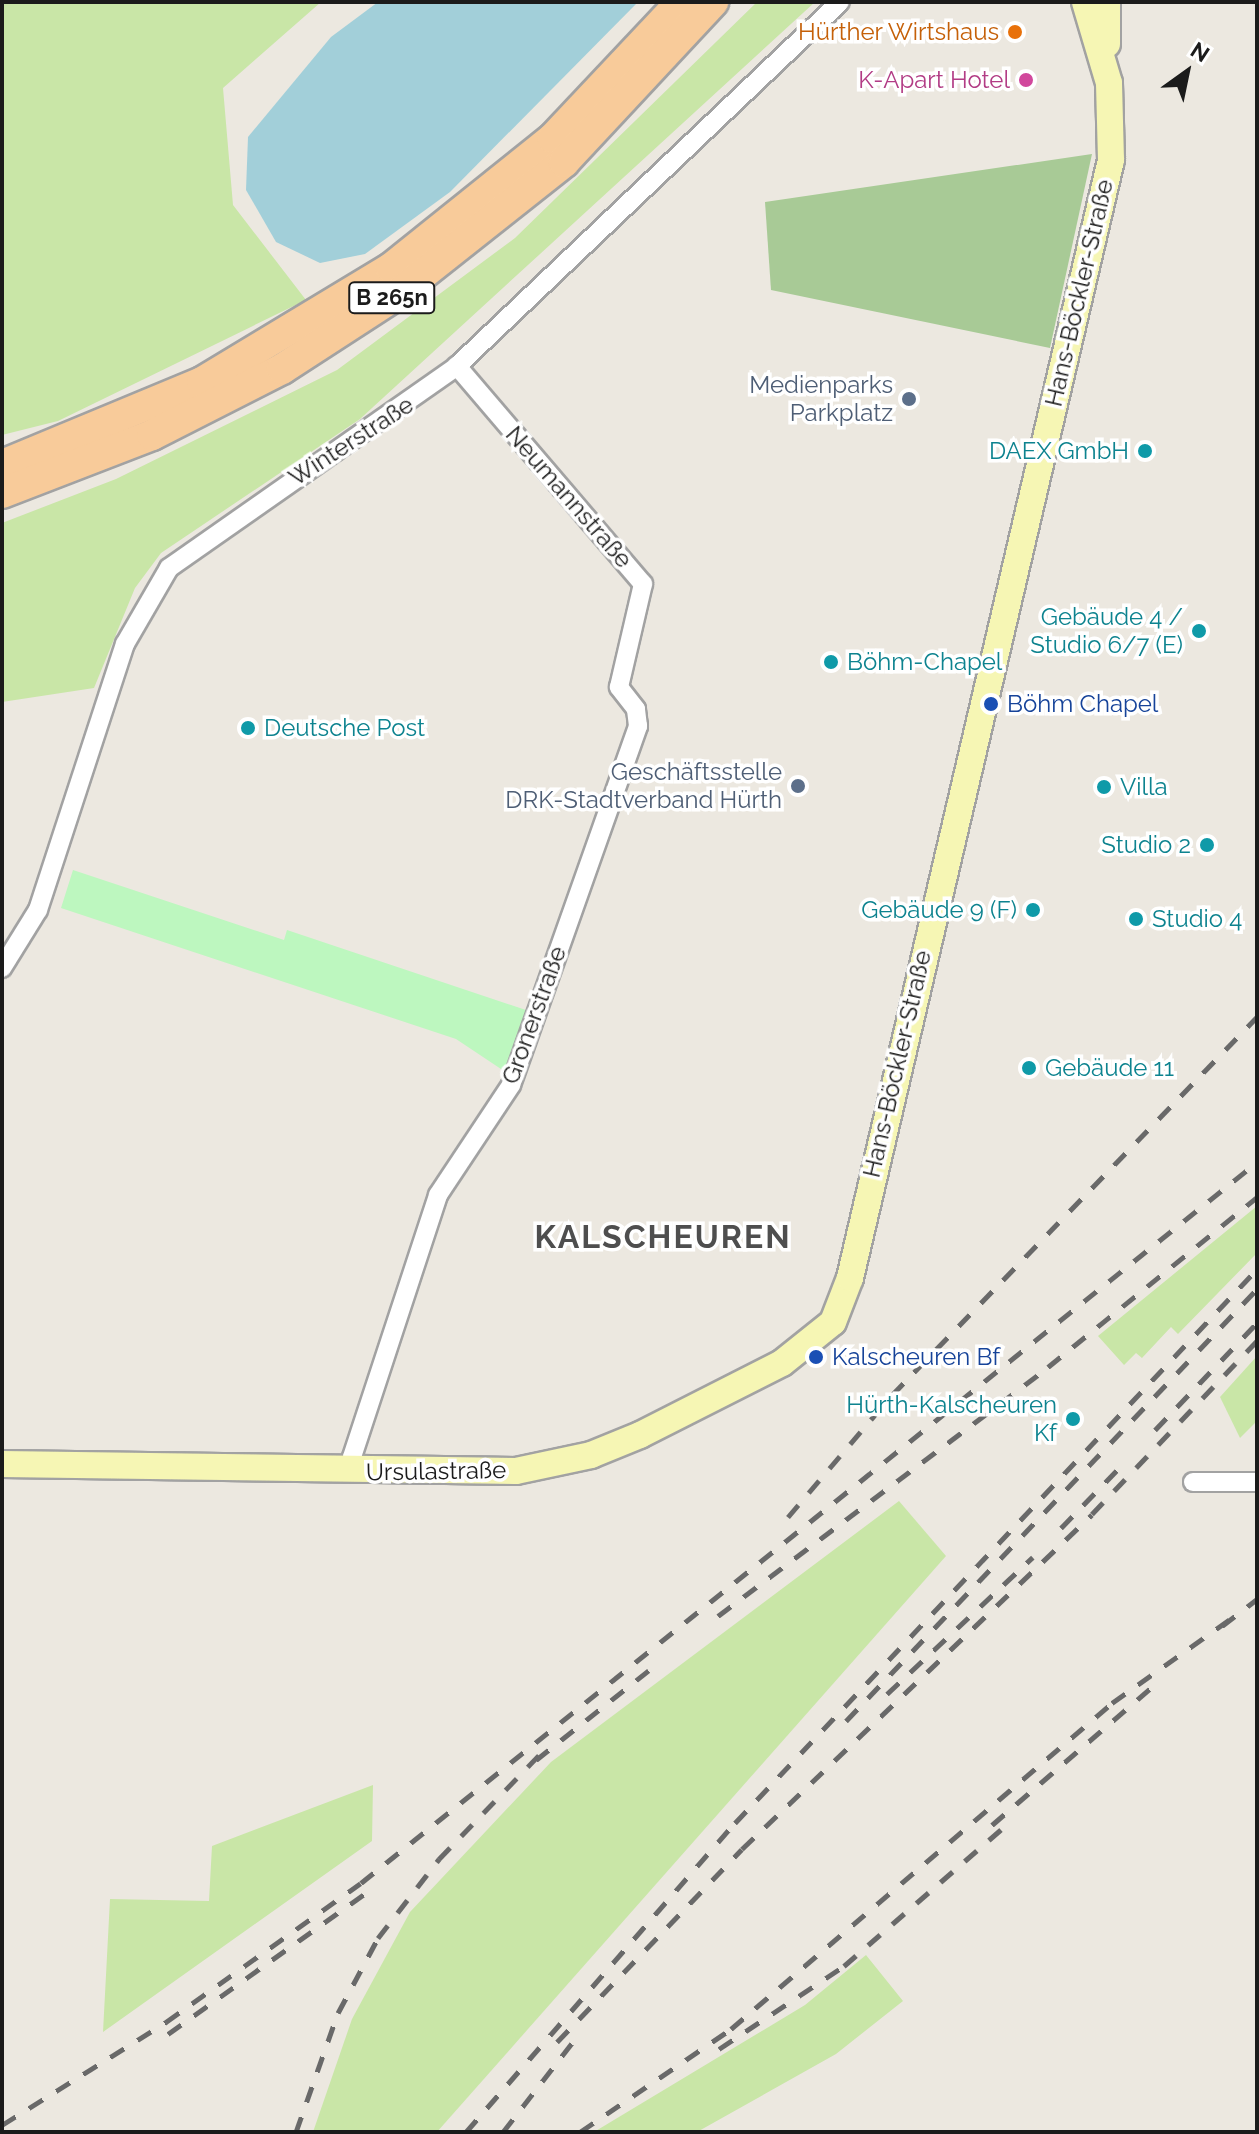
<!DOCTYPE html>
<html>
<head>
<meta charset="utf-8">
<style>
	body { margin:0 }
	#map { position:relative; width:1259px; height:2134px; overflow:hidden; background:#ece8e0; font-family:Raleway,sans-serif }
	div>[style] { position:absolute }
	.grass>* { inset:0; background:#c9e6a7 }
	.forest>* { inset:0; background:#a8ca96 }
	.park>* { inset:0; background:#bdf7bf }
	.water>* { inset:0; background:#a2cfd9 }
	.roads { filter:drop-shadow(2px 0 #a2a2a2) drop-shadow(-2px 0 #a2a2a2) drop-shadow(0 2px #a2a2a2) drop-shadow(0 -2px #a2a2a2) }
	.street>* { height:18px; margin:-9px; padding:0 9px; transform-origin:9px; border-radius:9px; background:#fff }
	.secondary>* { height:26px; margin:-13px; padding:0 13px; transform-origin:13px; border-radius:13px; background:#f6f6b4 }
	.primary>* { height:30px; margin:-15px; padding:0 15px; transform-origin:15px; border-radius:15px; background:#f8cb9a }
	.rail>* { height:5px; margin-top:-2.5px; transform-origin:0; background:repeating-linear-gradient(90deg,#696969 0 16px,transparent 0 32px) }
	.dots>* { width:22px; height:22px; translate:-50% -50%; box-sizing:border-box; border:4px solid #fff; border-radius:50% }
	span { translate:-50% -50%; white-space:nowrap; text-align:center; line-height:1.15; -webkit-text-stroke:7px #fff; paint-order:stroke }
	.shield-label span { padding:2px 6px; background:#fff; border:2px solid; border-radius:6px; -webkit-text-stroke-width:0 }
	.shield-label { font-size:22px; color:#1b1b1b; font-weight:700 }
	.food-label { font-size:24px; color:#c56008 }
	.right { translate:-100% -50%; text-align:right }
	.hotel-label { font-size:24px; color:#b23c85 }
	.street-label { font-size:24px; color:#1b1b1b }
	.service-label { font-size:24px; color:#4e5e75 }
	.culture-label { font-size:24px; color:#0d838f }
	.left { translate:0 -50%; text-align:left }
	.transit-label { font-size:24px; color:#164399 }
	.district-label { font-size:32px; color:#4e4e4e; font-weight:700; letter-spacing:2px }
	.frame { position:absolute; inset:0; border:4px solid #1b1b1b; pointer-events:none }
	.north { position:absolute; left:1147px; top:32px; width:80px; height:80px; -webkit-text-stroke:6px #fff; paint-order:stroke; rotate:33deg; font-size:22px; font-weight:700; line-height:32px; text-align:center; color:#1b1b1b }
	.north::after { content:''; display:block; margin:auto; width:28px; height:36px; background:#1b1b1b; clip-path:polygon(50% 0,100% 100%,50% 72%,0 100%) }
</style>
</head>
<body>
<div id="map">
	<div class="grass">
		<div style="clip-path:polygon(2px 2px,321px 2px,223px 88px,233px 205px,306px 300px,58px 421px,2px 435px)"></div>
		<div style="clip-path:polygon(757px 2px,815px 2px,360px 419px,161px 553px,135px 588px,94px 688px,2px 702px,2px 523px,116px 479px,337px 370px,515px 238px)"></div>
		<div style="clip-path:polygon(1257px 1206px,1257px 1253px,1178px 1334px,1171px 1327px,1142px 1358px,1136px 1353px,1124px 1365px,1098px 1336px)"></div>
		<div style="clip-path:polygon(1257px 1356px,1257px 1421px,1240px 1438px,1220px 1397px)"></div>
		<div style="clip-path:polygon(899px 1501px,946px 1556px,437px 2132px,313px 2132px,352px 2019px,410px 1912px,551px 1762px)"></div>
		<div style="clip-path:polygon(373px 1785px,372px 1841px,103px 2032px,110px 1899px,209px 1901px,212px 1846px)"></div>
		<div style="clip-path:polygon(866px 1955px,903px 2001px,836px 2054px,697px 2132px,594px 2132px,805px 2005px)"></div>
	</div>
	<div class="forest">
		<div style="clip-path:polygon(1092px 154px,1050px 348px,771px 290px,765px 202px)"></div>
	</div>
	<div class="park">
		<div style="clip-path:polygon(73px 870px,284px 940px,287px 930px,532px 1012px,521px 1046px,504px 1071px,456px 1039px,61px 908px)"></div>
	</div>
	<div class="water">
		<div style="clip-path:polygon(378px 2px,638px 2px,450px 192px,365px 254px,320px 263px,276px 242px,246px 190px,248px 137px,331px 37px)"></div>
	</div>
	<div class="roads">
		<div class="street">
			<div style="left:2px;top:968px;width:68px;rotate:-58.2deg"></div>
			<div style="left:38px;top:910px;width:280px;rotate:-71.9deg"></div>
			<div style="left:125px;top:644px;width:88px;rotate:-59.9deg"></div>
			<div style="left:169px;top:568px;width:352px;rotate:-35deg"></div>
			<div style="left:457px;top:366px;width:528px;rotate:-43.54deg"></div>
			<div style="left:353px;top:1472px;width:15px;rotate:-94deg"></div>
			<div style="left:352px;top:1457px;width:276px;rotate:-71.8deg"></div>
			<div style="left:438px;top:1195px;width:132px;rotate:-56.4deg"></div>
			<div style="left:511px;top:1085px;width:381px;rotate:-70.5deg"></div>
			<div style="left:638px;top:726px;width:17px;rotate:-97deg"></div>
			<div style="left:636px;top:709px;width:28px;rotate:-128deg"></div>
			<div style="left:619px;top:687px;width:106px;rotate:-76.9deg"></div>
			<div style="left:643px;top:584px;width:287px;rotate:-130.5deg"></div>
			<div style="left:1193px;top:1482px;width:64px"></div>
		</div>
		<div class="secondary">
			<div style="left:1107px;top:2px;width:42px;rotate:90deg"></div>
			<div style="left:2px;top:1464px;width:514px;rotate:0.78deg"></div>
			<div style="left:516px;top:1471px;width:77px;rotate:-12deg"></div>
			<div style="left:591px;top:1455px;width:53px;rotate:-22.2deg"></div>
			<div style="left:640px;top:1435px;width:159px;rotate:-26.9deg"></div>
			<div style="left:782px;top:1363px;width:65px;rotate:-38.8deg"></div>
			<div style="left:833px;top:1322px;width:47px;rotate:-68.9deg"></div>
			<div style="left:850px;top:1278px;width:1148px;rotate:-76.86deg"></div>
			<div style="left:1111px;top:160px;width:77px;rotate:-91.5deg"></div>
			<div style="left:1109px;top:83px;width:84px;rotate:-106.5deg"></div>
		</div>
		<div class="primary">
			<div style="left:2px;top:465px;width:217px;rotate:-22.5deg"></div>
			<div style="left:202px;top:382px;width:221px;rotate:-31.1deg"></div>
			<div style="left:391px;top:268px;width:208px;rotate:-38.7deg"></div>
			<div style="left:553px;top:138px;width:187px;rotate:-46.7deg"></div>
			<div style="left:2px;top:493px;width:161px;rotate:-21.1deg"></div>
			<div style="left:152px;top:435px;width:146px;rotate:-26.9deg"></div>
			<div style="left:282px;top:369px;width:140px;rotate:-33deg"></div>
			<div style="left:399px;top:293px;width:211px;rotate:-38.4deg"></div>
			<div style="left:564px;top:162px;width:219px;rotate:-47deg"></div>
		</div>
	</div>
	<div class="rail">
		<div style="left:1155px;top:1430px;width:148px;rotate:-46.4deg"></div>
		<div style="left:788px;top:1517px;width:160px;rotate:-49.6deg"></div>
		<div style="left:892px;top:1395px;width:525px;rotate:-46deg"></div>
		<div style="left:1061px;top:1528px;width:88px;rotate:-45.9deg"></div>
		<div style="left:718px;top:1616px;width:413px;rotate:-37deg"></div>
		<div style="left:1048px;top:1367px;width:269px;rotate:-39.1deg"></div>
		<div style="left:1222px;top:1626px;width:44px;rotate:-37.6deg"></div>
		<div style="left:887px;top:1694px;width:200px;rotate:-43.2deg"></div>
		<div style="left:846px;top:1721px;width:596px;rotate:-46.43deg"></div>
		<div style="left:536px;top:1760px;width:144px;rotate:-38.5deg"></div>
		<div style="left:992px;top:1825px;width:213px;rotate:-40.8deg"></div>
		<div style="left:168px;top:2034px;width:252px;rotate:-35.5deg"></div>
		<div style="left:557px;top:2042px;width:267px;rotate:-46.2deg"></div>
		<div style="left:742px;top:1849px;width:484px;rotate:-43.7deg"></div>
		<div style="left:1092px;top:1514px;width:239px;rotate:-46.4deg"></div>
		<div style="left:719px;top:2049px;width:150px;rotate:-33.6deg"></div>
		<div style="left:844px;top:1966px;width:221px;rotate:-41deg"></div>
		<div style="left:2px;top:2125px;width:194px;rotate:-32.1deg"></div>
		<div style="left:166px;top:2022px;width:239px;rotate:-35.5deg"></div>
		<div style="left:361px;top:1883px;width:1150px;rotate:-38.82deg"></div>
		<div style="left:296px;top:2132px;width:126px;rotate:-70.6deg"></div>
		<div style="left:338px;top:2013px;width:85px;rotate:-61.9deg"></div>
		<div style="left:378px;top:1938px;width:100px;rotate:-52.3deg"></div>
		<div style="left:439px;top:1859px;width:149px;rotate:-46.1deg"></div>
		<div style="left:466px;top:2132px;width:410px;rotate:-49deg"></div>
		<div style="left:735px;top:1823px;width:761px;rotate:-46.7deg"></div>
		<div style="left:503px;top:2132px;width:124px;rotate:-52.2deg"></div>
		<div style="left:580px;top:2132px;width:183px;rotate:-34.3deg"></div>
		<div style="left:731px;top:2029px;width:501px;rotate:-40.55deg"></div>
		<div style="left:1112px;top:1703px;width:145px;rotate:-35.4deg"></div>
	</div>
	<div class="dots">
		<div style="left:1015px;top:32px;background:#e8710a"></div>
		<div style="left:1026px;top:80px;background:#d1479c"></div>
		<div style="left:909px;top:399px;background:#5c6f8a"></div>
		<div style="left:1145px;top:451px;background:#0f9aa8"></div>
		<div style="left:1199px;top:631px;background:#0f9aa8"></div>
		<div style="left:831px;top:662px;background:#0f9aa8"></div>
		<div style="left:991px;top:704px;background:#1a4fb4"></div>
		<div style="left:248px;top:728px;background:#0f9aa8"></div>
		<div style="left:798px;top:786px;background:#5c6f8a"></div>
		<div style="left:1104px;top:787px;background:#0f9aa8"></div>
		<div style="left:1207px;top:845px;background:#0f9aa8"></div>
		<div style="left:1033px;top:910px;background:#0f9aa8"></div>
		<div style="left:1136px;top:919px;background:#0f9aa8"></div>
		<div style="left:1029px;top:1068px;background:#0f9aa8"></div>
		<div style="left:816px;top:1357px;background:#1a4fb4"></div>
		<div style="left:1073px;top:1419px;background:#0f9aa8"></div>
	</div>
	<div class="shield-label">
		<span style="left:392px;top:298px">B 265n</span>
	</div>
	<div class="food-label">
		<span class="right" style="left:999px;top:32px">Hürther Wirtshaus</span>
	</div>
	<div class="hotel-label">
		<span class="right" style="left:1010px;top:80px">K-Apart Hotel</span>
	</div>
	<div class="street-label">
		<span style="left:1079px;top:293px;rotate:-77deg">Hans-Böckler-Straße</span>
		<span style="left:351px;top:441px;rotate:-33deg">Winterstraße</span>
		<span style="left:569px;top:497px;rotate:49deg">Neumannstraße</span>
		<span style="left:534px;top:1015px;rotate:-70deg">Gronerstraße</span>
		<span style="left:897px;top:1064px;rotate:-77deg">Hans-Böckler-Straße</span>
		<span style="left:436px;top:1471px;rotate:-1deg">Ursulastraße</span>
	</div>
	<div class="service-label">
		<span class="right" style="left:893px;top:399px">Medienparks<br>Parkplatz</span>
		<span class="right" style="left:782px;top:786px">Geschäftsstelle<br>DRK-Stadtverband Hürth</span>
	</div>
	<div class="culture-label">
		<span class="right" style="left:1129px;top:451px">DAEX GmbH</span>
		<span class="right" style="left:1183px;top:631px">Gebäude 4 /<br>Studio 6/7 (E)</span>
		<span class="left" style="left:847px;top:662px">Böhm-Chapel</span>
		<span class="left" style="left:264px;top:728px">Deutsche Post</span>
		<span class="left" style="left:1120px;top:787px">Villa</span>
		<span class="right" style="left:1191px;top:845px">Studio 2</span>
		<span class="right" style="left:1017px;top:910px">Gebäude 9 (F)</span>
		<span class="left" style="left:1152px;top:919px">Studio 4</span>
		<span class="left" style="left:1045px;top:1068px">Gebäude 11</span>
		<span class="right" style="left:1057px;top:1419px">Hürth-Kalscheuren<br>Kf</span>
	</div>
	<div class="transit-label">
		<span class="left" style="left:1007px;top:704px">Böhm Chapel</span>
		<span class="left" style="left:832px;top:1357px">Kalscheuren Bf</span>
	</div>
	<div class="district-label">
		<span style="left:663px;top:1237px">KALSCHEUREN</span>
	</div>
	<div class="frame"></div>
	<div class="north">N</div>
</div>
</body>
</html>
